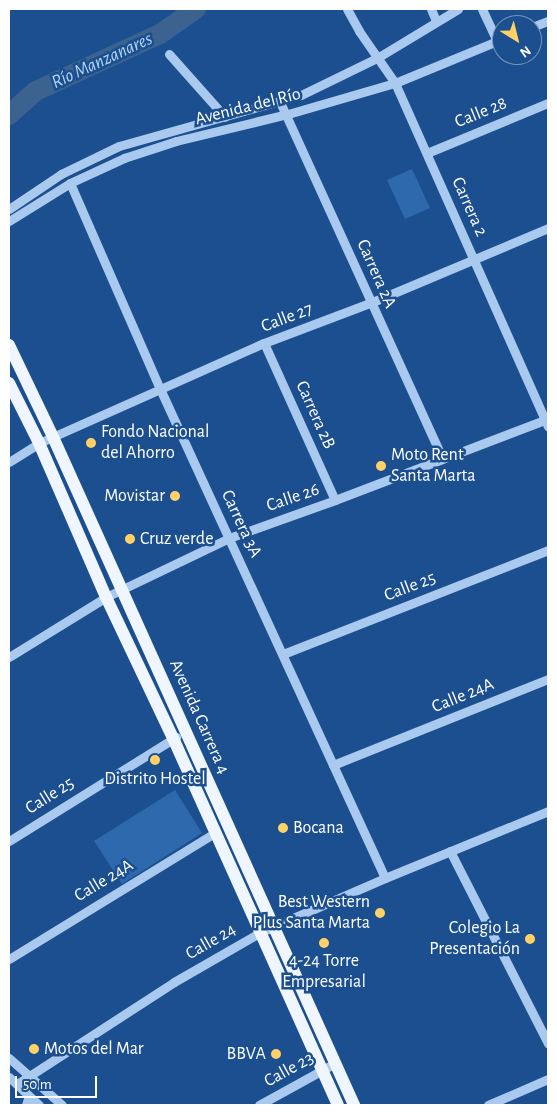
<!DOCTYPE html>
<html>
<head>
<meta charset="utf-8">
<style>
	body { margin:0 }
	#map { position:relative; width:557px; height:1114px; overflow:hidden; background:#1b4f8f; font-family:"Alegreya Sans",sans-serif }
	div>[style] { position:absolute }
	.green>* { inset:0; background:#2e69ad }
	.river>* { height:20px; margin:-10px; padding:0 10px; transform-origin:10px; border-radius:10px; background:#3c6290 }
	.minor>* { height:9px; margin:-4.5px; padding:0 4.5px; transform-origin:4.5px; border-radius:4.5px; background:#a9c9ee }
	.major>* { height:12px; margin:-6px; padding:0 6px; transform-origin:6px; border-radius:6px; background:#f0f6ff }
	.dots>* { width:14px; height:14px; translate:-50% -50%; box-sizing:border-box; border:2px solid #1b4f8f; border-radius:50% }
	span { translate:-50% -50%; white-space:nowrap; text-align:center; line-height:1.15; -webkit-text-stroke:5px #1b4f8f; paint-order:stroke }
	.street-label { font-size:18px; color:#fff }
	.poi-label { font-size:18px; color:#fff }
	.left { translate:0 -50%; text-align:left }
	.right { translate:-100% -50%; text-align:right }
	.water-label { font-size:19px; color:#b5d3f5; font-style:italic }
	.frame { position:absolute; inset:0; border:10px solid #fff; pointer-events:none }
	.north { position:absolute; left:492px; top:15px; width:50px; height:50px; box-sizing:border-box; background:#1b4f8f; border:1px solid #7695bc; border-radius:50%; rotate:144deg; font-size:14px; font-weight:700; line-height:20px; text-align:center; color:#fff }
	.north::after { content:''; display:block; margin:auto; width:18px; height:22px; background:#ffd166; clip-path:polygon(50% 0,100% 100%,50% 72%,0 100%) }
	.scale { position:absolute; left:15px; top:1076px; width:82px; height:22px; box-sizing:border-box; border:2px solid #fff; border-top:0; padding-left:6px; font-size:15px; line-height:18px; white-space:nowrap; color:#fff; -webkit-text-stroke:4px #1b4f8f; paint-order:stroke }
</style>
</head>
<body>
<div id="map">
	<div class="green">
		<div style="clip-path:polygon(412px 169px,430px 208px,405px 219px,387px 180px)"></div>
		<div style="clip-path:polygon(175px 790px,202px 833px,122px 884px,94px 841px)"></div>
	</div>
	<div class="river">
		<div style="left:9px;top:115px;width:36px;rotate:-42deg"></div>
		<div style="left:36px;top:91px;width:136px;rotate:-24.7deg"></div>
		<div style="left:160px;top:34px;width:44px;rotate:-34.8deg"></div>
	</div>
	<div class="minor">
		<div style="left:347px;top:9px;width:25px;rotate:61deg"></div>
		<div style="left:359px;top:31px;width:63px;rotate:55.3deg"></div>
		<div style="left:395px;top:83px;width:376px;rotate:66deg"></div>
		<div style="left:431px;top:9px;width:13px;rotate:67deg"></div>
		<div style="left:482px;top:9px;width:35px;rotate:65deg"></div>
		<div style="left:532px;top:27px;width:17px;rotate:-21deg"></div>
		<div style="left:169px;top:54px;width:84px;rotate:48.4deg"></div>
		<div style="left:280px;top:102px;width:392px;rotate:65.5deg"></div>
		<div style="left:427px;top:153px;width:131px;rotate:-22.5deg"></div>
		<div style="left:70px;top:183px;width:227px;rotate:66.4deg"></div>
		<div style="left:161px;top:391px;width:536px;rotate:65.3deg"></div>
		<div style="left:9px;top:209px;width:63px;rotate:-33.9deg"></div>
		<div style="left:61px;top:174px;width:64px;rotate:-25.8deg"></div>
		<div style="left:119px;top:146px;width:189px;rotate:-15.7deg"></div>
		<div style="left:301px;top:95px;width:85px;rotate:-26deg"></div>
		<div style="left:377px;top:58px;width:95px;rotate:-31.2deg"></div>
		<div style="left:9px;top:221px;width:72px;rotate:-31.9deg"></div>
		<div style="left:70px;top:183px;width:60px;rotate:-24.8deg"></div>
		<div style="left:124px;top:158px;width:55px;rotate:-18.1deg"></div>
		<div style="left:176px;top:141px;width:115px;rotate:-13.6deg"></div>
		<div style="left:288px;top:114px;width:111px;rotate:-16.2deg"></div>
		<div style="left:395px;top:83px;width:116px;rotate:-22.4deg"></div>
		<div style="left:264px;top:343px;width:172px;rotate:65.7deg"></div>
		<div style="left:9px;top:462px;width:36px;rotate:-32deg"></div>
		<div style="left:39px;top:443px;width:246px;rotate:-24deg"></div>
		<div style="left:264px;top:343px;width:113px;rotate:-20.7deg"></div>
		<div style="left:370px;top:303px;width:193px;rotate:-22.8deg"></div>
		<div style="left:283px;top:654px;width:285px;rotate:-21.4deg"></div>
		<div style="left:9px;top:657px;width:114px;rotate:-31.7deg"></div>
		<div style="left:106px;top:597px;width:136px;rotate:-25.6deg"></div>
		<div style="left:229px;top:538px;width:113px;rotate:-19.7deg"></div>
		<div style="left:335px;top:500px;width:225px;rotate:-20.9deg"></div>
		<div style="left:333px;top:765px;width:232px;rotate:-21.8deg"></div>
		<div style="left:9px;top:841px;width:197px;rotate:-31.9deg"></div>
		<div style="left:450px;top:851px;width:216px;rotate:63deg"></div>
		<div style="left:9px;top:959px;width:243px;rotate:-31.5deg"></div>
		<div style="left:9px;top:1058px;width:71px;rotate:41.6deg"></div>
		<div style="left:9px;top:1077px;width:41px;rotate:43deg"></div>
		<div style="left:17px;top:1084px;width:187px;rotate:-33deg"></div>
		<div style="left:174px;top:982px;width:100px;rotate:-29.9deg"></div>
		<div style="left:261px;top:932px;width:135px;rotate:-23.5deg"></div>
		<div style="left:385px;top:878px;width:176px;rotate:-22.3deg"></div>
		<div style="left:26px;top:1105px;width:9px;rotate:-72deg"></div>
		<div style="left:259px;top:1105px;width:87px;rotate:-28.9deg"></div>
		<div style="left:488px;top:1105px;width:65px;rotate:-23.4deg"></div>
	</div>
	<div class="major">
		<div style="left:9px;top:345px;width:102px;rotate:64.4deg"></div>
		<div style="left:53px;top:437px;width:733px;rotate:65.74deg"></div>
		<div style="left:9px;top:383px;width:67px;rotate:63.4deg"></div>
		<div style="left:39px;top:443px;width:168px;rotate:66.5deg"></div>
		<div style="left:106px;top:597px;width:156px;rotate:64.6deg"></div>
		<div style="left:173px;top:738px;width:402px;rotate:65.8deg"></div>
	</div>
	<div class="dots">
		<div style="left:91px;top:443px;background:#ffd166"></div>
		<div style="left:381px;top:466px;background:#ffd166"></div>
		<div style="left:175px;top:496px;background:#ffd166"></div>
		<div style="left:130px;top:539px;background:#ffd166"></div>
		<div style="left:155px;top:760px;background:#ffd166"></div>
		<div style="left:283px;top:828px;background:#ffd166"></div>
		<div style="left:380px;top:913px;background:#ffd166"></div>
		<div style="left:530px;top:939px;background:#ffd166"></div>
		<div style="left:324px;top:943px;background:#ffd166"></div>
		<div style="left:34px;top:1049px;background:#ffd166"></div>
		<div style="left:276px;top:1054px;background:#ffd166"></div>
	</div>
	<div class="street-label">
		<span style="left:248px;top:107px;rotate:-14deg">Avenida del Río</span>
		<span style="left:481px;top:113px;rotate:-22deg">Calle 28</span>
		<span style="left:469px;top:207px;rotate:66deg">Carrera 2</span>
		<span style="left:376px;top:274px;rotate:66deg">Carrera 2A</span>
		<span style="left:287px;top:318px;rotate:-21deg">Calle 27</span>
		<span style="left:315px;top:415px;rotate:66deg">Carrera 2B</span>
		<span style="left:293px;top:498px;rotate:-19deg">Calle 26</span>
		<span style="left:241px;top:524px;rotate:65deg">Carrera 3A</span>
		<span style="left:410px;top:587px;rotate:-21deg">Calle 25</span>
		<span style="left:463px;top:696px;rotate:-22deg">Calle 24A</span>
		<span style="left:199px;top:717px;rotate:66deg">Avenida Carrera 4</span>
		<span style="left:50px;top:796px;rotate:-32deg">Calle 25</span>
		<span style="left:104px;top:881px;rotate:-31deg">Calle 24A</span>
		<span style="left:211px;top:942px;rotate:-30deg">Calle 24</span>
		<span style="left:289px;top:1070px;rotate:-29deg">Calle 23</span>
	</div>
	<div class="poi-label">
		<span class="left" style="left:101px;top:443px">Fondo Nacional<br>del Ahorro</span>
		<span class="left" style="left:391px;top:466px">Moto Rent<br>Santa Marta</span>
		<span class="right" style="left:165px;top:496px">Movistar</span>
		<span class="left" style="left:140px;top:539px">Cruz verde</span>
		<span style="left:155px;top:779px">Distrito Hostel</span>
		<span class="left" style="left:293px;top:828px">Bocana</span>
		<span class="right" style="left:370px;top:913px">Best Western<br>Plus Santa Marta</span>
		<span class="right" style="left:520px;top:939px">Colegio La<br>Presentación</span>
		<span style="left:324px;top:972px">4-24 Torre<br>Empresarial</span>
		<span class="left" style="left:44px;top:1049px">Motos del Mar</span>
		<span class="right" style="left:266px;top:1054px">BBVA</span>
	</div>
	<div class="water-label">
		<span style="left:102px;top:61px;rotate:-25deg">Río Manzanares</span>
	</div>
	<div class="frame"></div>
	<div class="north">N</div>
	<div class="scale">50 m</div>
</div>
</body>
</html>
